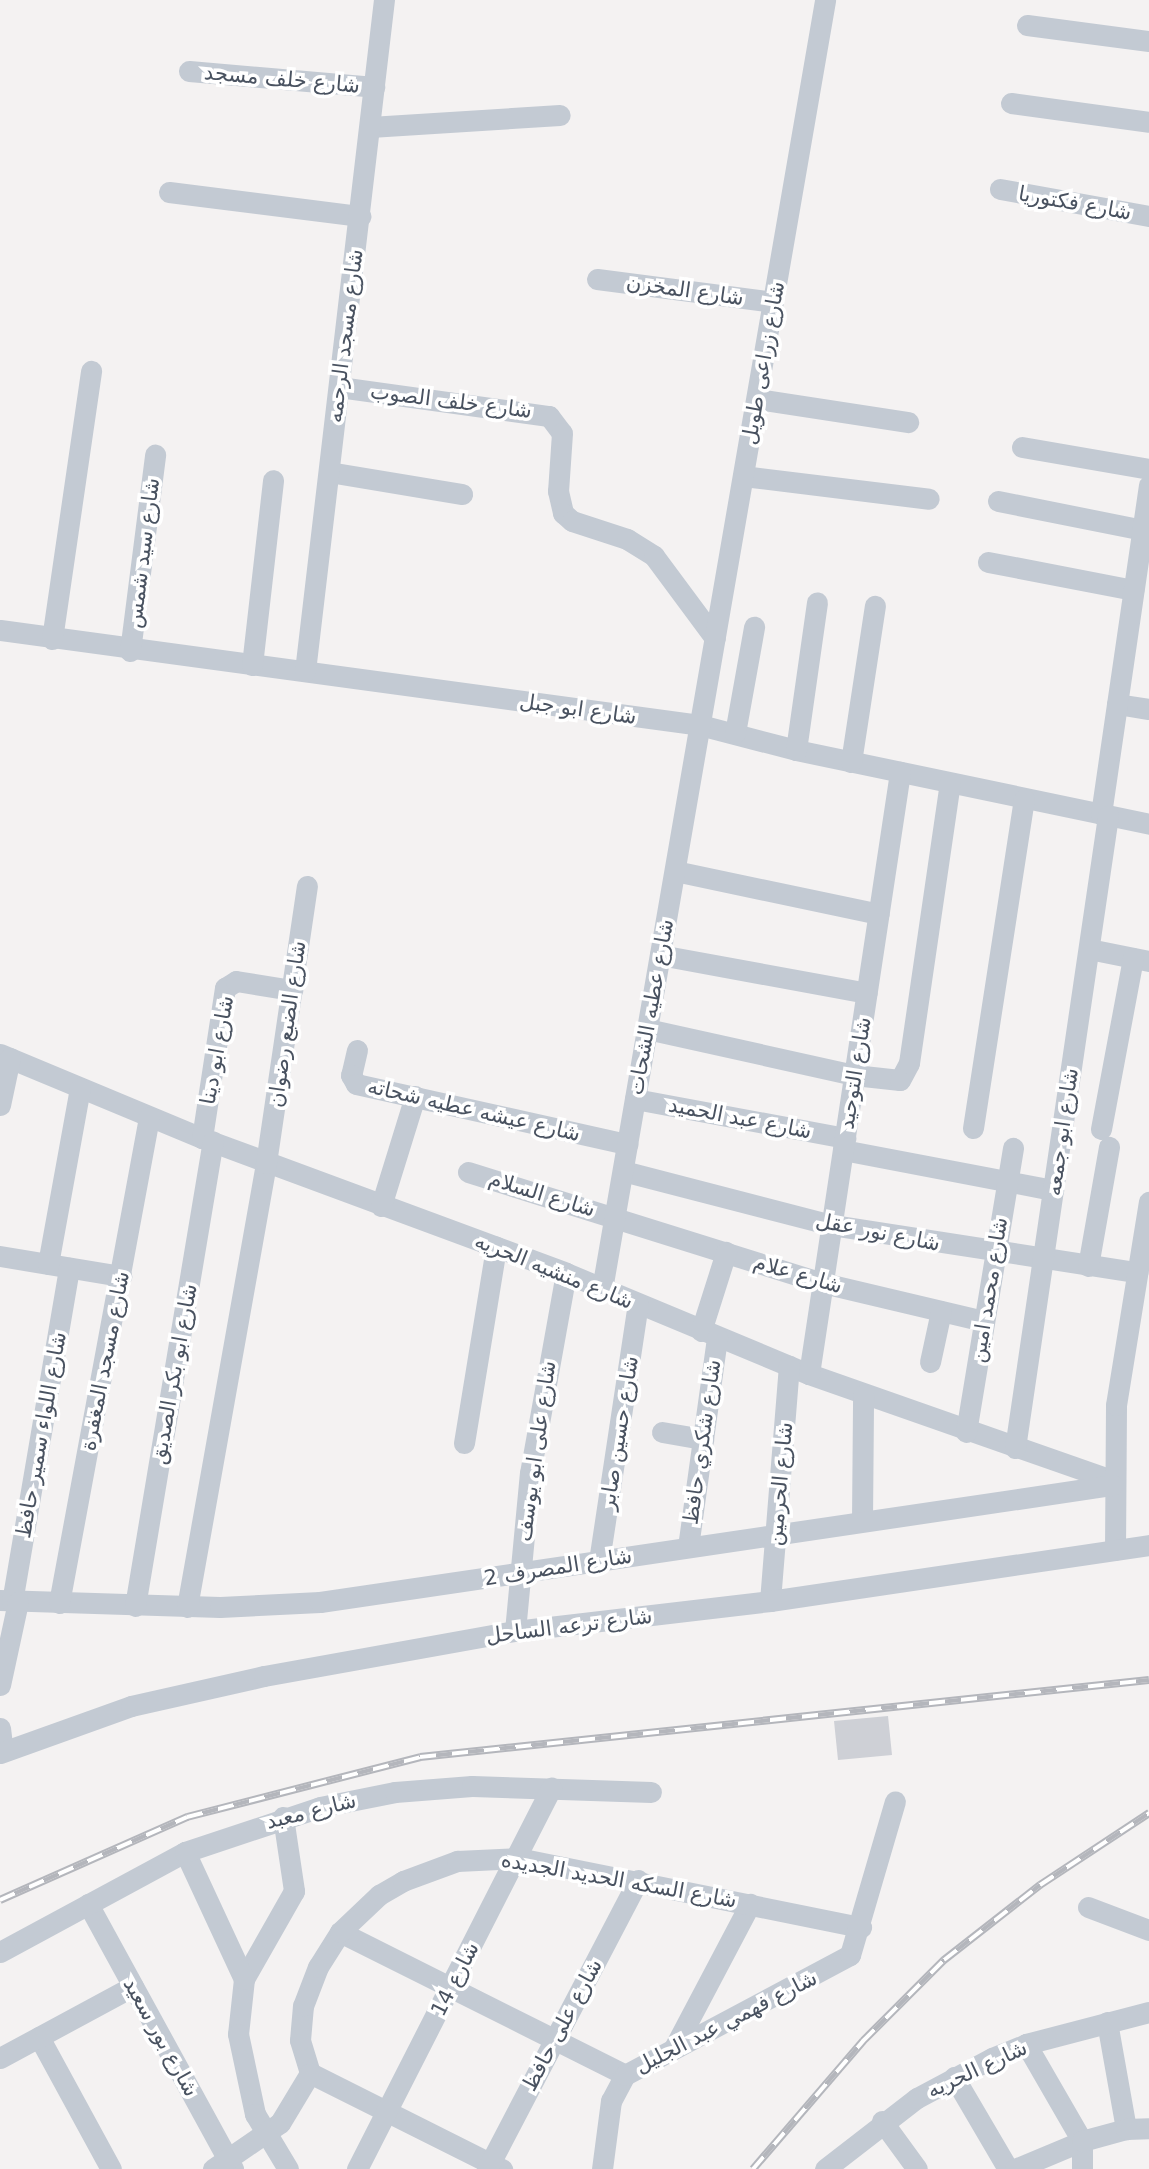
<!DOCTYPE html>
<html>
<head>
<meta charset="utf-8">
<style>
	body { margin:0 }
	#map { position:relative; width:1149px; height:2169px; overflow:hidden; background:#f4f2f2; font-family:"DejaVu Sans",Cairo,sans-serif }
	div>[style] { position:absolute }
	.building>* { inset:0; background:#ced0d6 }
	.street>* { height:21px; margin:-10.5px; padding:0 10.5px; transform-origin:10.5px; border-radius:10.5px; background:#c3cad3 }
	.rail>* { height:8px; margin-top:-4px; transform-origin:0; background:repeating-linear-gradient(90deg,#fff 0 16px,#b4b6bc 0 32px); box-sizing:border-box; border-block:2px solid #b4b6bc }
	span { translate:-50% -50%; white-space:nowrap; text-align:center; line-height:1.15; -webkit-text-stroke:7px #fff; paint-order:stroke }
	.street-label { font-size:21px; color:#495260 }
</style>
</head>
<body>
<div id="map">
	<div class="building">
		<div style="clip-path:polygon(888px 1716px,892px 1755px,838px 1760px,834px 1721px)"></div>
	</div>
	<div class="street">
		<div style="left:1027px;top:25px;width:123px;rotate:7.5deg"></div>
		<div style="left:189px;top:71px;width:186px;rotate:4.9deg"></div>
		<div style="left:1011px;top:103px;width:139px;rotate:7.8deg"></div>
		<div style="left:370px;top:127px;width:190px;rotate:-3.6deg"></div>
		<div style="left:1000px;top:189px;width:151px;rotate:10.3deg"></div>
		<div style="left:169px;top:192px;width:193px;rotate:7.2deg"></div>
		<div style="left:597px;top:279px;width:177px;rotate:7.4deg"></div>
		<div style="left:339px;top:387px;width:212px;rotate:7.9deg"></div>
		<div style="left:549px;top:416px;width:21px;rotate:53deg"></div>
		<div style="left:562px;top:433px;width:58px;rotate:93.9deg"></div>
		<div style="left:558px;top:491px;width:23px;rotate:77deg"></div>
		<div style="left:563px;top:513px;width:12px;rotate:42deg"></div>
		<div style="left:572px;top:521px;width:58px;rotate:18.1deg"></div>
		<div style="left:627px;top:539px;width:32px;rotate:32deg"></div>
		<div style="left:654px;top:556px;width:102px;rotate:53.4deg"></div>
		<div style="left:757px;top:399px;width:153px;rotate:8.7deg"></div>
		<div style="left:1022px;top:447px;width:129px;rotate:9.8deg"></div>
		<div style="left:329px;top:472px;width:135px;rotate:9.4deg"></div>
		<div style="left:743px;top:476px;width:187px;rotate:7deg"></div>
		<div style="left:998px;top:501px;width:148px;rotate:11.3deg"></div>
		<div style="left:988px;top:562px;width:148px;rotate:10.9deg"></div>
		<div style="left:0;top:630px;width:706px;rotate:7.73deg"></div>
		<div style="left:700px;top:725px;width:99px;rotate:14.6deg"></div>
		<div style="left:796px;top:750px;width:361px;rotate:11.8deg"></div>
		<div style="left:52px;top:639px;width:271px;rotate:-81.7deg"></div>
		<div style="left:130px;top:651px;width:198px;rotate:-82.7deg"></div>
		<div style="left:252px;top:665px;width:186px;rotate:-83.5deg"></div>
		<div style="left:305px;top:671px;width:676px;rotate:-83.29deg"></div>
		<div style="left:1117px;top:704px;width:32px;rotate:9deg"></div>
		<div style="left:735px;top:733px;width:108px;rotate:-79.8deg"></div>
		<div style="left:796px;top:750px;width:149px;rotate:-81.9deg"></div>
		<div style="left:851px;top:762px;width:158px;rotate:-81.3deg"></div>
		<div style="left:1101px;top:814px;width:332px;rotate:-81.7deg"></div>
		<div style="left:675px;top:871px;width:208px;rotate:11.9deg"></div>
		<div style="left:1089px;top:949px;width:61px;rotate:11.3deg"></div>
		<div style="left:660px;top:955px;width:210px;rotate:10.4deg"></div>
		<div style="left:647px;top:1029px;width:212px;rotate:12.5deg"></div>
		<div style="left:854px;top:1075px;width:46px;rotate:6.2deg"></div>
		<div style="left:900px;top:1080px;width:19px;rotate:-62deg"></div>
		<div style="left:909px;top:1063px;width:283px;rotate:-81.7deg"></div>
		<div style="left:357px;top:1050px;width:26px;rotate:103deg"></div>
		<div style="left:351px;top:1075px;width:10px;rotate:61deg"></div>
		<div style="left:356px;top:1084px;width:278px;rotate:12.5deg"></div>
		<div style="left:0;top:1054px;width:219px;rotate:22.6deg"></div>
		<div style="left:202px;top:1138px;width:388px;rotate:20.3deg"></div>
		<div style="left:566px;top:1273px;width:263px;rotate:22.6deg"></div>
		<div style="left:809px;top:1374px;width:321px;rotate:19.3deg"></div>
		<div style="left:635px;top:1099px;width:214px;rotate:10.5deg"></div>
		<div style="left:0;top:1105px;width:48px;rotate:-78deg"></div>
		<div style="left:973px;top:1128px;width:333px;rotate:-81.2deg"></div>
		<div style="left:1101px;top:1129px;width:174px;rotate:-79.4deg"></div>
		<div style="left:202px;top:1138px;width:152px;rotate:-81.3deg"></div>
		<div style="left:225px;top:988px;width:13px;rotate:-32deg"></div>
		<div style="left:236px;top:981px;width:57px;rotate:9.1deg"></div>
		<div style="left:843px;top:1150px;width:214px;rotate:10.8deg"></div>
		<div style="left:623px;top:1171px;width:216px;rotate:14.5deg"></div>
		<div style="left:832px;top:1225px;width:309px;rotate:8.8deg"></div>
		<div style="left:468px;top:1172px;width:372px;rotate:17.4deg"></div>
		<div style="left:823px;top:1283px;width:165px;rotate:13.3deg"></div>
		<div style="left:381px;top:1206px;width:115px;rotate:-72.8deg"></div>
		<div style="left:0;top:1256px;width:123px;rotate:9.4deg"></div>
		<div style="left:48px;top:1264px;width:179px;rotate:-79.7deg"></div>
		<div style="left:1088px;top:1266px;width:121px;rotate:-80deg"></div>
		<div style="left:602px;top:1289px;width:1308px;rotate:-80.18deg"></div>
		<div style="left:701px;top:1331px;width:83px;rotate:-72.4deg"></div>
		<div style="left:930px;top:1362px;width:52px;rotate:-77.8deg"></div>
		<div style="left:809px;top:1374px;width:609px;rotate:-81.4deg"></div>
		<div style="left:662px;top:1432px;width:42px;rotate:9.7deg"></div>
		<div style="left:966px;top:1432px;width:288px;rotate:-80.6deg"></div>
		<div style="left:464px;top:1443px;width:199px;rotate:-80.7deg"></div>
		<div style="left:1015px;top:1448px;width:639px;rotate:-81.63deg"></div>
		<div style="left:862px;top:1520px;width:125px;rotate:-89.5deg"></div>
		<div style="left:688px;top:1547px;width:212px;rotate:-82.1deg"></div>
		<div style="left:1115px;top:1550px;width:145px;rotate:-89.6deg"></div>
		<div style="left:1116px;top:1405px;width:206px;rotate:-80.8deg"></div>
		<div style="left:599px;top:1561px;width:260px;rotate:-81.4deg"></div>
		<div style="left:0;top:1600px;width:220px;rotate:1.8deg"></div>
		<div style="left:220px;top:1607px;width:100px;rotate:-2.9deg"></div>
		<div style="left:320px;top:1602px;width:801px;rotate:-8.4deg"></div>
		<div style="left:770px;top:1601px;width:236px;rotate:-85.4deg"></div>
		<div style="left:12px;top:1602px;width:339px;rotate:-80.3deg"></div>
		<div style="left:59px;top:1603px;width:494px;rotate:-79.5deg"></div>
		<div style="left:135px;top:1606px;width:471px;rotate:-80.5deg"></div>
		<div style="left:187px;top:1607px;width:451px;rotate:-79.9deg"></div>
		<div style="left:266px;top:1163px;width:280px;rotate:-81.6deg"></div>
		<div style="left:515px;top:1631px;width:159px;rotate:-84.6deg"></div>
		<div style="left:530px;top:1473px;width:203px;rotate:-79.8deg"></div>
		<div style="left:0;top:1685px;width:85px;rotate:-77.8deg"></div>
		<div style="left:0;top:1728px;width:23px;rotate:83deg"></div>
		<div style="left:0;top:1753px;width:139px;rotate:-19.7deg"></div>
		<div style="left:131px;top:1706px;width:136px;rotate:-12.7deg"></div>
		<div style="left:264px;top:1676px;width:255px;rotate:-10.2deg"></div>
		<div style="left:515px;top:1631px;width:257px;rotate:-6.7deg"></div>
		<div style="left:770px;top:1601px;width:383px;rotate:-8.4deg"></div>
		<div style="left:283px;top:1817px;width:75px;rotate:81.5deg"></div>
		<div style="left:294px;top:1891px;width:101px;rotate:119.6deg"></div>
		<div style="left:244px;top:1979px;width:55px;rotate:96.2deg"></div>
		<div style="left:238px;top:2034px;width:82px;rotate:78deg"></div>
		<div style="left:255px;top:2114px;width:64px;rotate:59deg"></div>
		<div style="left:185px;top:1852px;width:140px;rotate:65.1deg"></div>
		<div style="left:88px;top:1904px;width:302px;rotate:61.3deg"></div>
		<div style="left:1088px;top:1907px;width:65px;rotate:20.7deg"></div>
		<div style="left:340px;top:1932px;width:319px;rotate:26.6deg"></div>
		<div style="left:0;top:1952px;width:210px;rotate:-28.4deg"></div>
		<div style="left:185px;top:1852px;width:142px;rotate:-18.4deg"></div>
		<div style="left:320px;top:1807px;width:76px;rotate:-11.3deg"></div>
		<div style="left:395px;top:1792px;width:77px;rotate:-4.5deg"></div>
		<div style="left:472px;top:1786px;width:179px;rotate:1.9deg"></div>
		<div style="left:1107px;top:2022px;width:109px;rotate:79.9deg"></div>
		<div style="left:39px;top:2037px;width:150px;rotate:61.4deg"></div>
		<div style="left:1026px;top:2044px;width:112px;rotate:60deg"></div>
		<div style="left:1082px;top:2141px;width:28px;rotate:90deg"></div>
		<div style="left:674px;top:2048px;width:163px;rotate:-62.2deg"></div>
		<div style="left:0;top:2058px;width:151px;rotate:-28.4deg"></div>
		<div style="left:310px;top:2073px;width:34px;rotate:-107deg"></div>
		<div style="left:300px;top:2040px;width:34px;rotate:-85deg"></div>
		<div style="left:303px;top:2006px;width:42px;rotate:-69deg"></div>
		<div style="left:318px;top:1967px;width:41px;rotate:-57.8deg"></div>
		<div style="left:340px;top:1932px;width:54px;rotate:-43.5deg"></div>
		<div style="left:379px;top:1895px;width:28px;rotate:-30deg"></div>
		<div style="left:403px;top:1881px;width:58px;rotate:-20.3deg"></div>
		<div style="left:457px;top:1861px;width:61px;rotate:-2.8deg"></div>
		<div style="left:518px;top:1858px;width:350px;rotate:11.4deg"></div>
		<div style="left:310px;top:2073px;width:215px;rotate:26.6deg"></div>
		<div style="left:954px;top:2077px;width:107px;rotate:59.6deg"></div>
		<div style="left:882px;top:2121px;width:59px;rotate:53.9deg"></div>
		<div style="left:213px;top:2169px;width:81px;rotate:-34.5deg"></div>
		<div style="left:280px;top:2123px;width:58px;rotate:-59deg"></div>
		<div style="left:357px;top:2169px;width:428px;rotate:-63deg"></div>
		<div style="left:487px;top:2169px;width:326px;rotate:-62.4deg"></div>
		<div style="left:602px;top:2169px;width:69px;rotate:-82.5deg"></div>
		<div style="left:611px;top:2101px;width:30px;rotate:-62deg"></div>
		<div style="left:625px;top:2075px;width:255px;rotate:-28.1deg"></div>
		<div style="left:850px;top:1955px;width:160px;rotate:-73.7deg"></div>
		<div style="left:825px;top:2169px;width:116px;rotate:-37.7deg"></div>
		<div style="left:917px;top:2098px;width:85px;rotate:-28.1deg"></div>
		<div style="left:992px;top:2058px;width:37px;rotate:-22deg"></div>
		<div style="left:1026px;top:2044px;width:127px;rotate:-14.6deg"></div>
		<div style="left:1015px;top:2169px;width:73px;rotate:-22.7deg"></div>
		<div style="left:1082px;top:2141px;width:46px;rotate:-15.3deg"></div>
		<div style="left:1126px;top:2129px;width:23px;rotate:-2deg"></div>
	</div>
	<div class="rail">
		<div style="left:0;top:1900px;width:205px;rotate:-23.9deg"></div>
		<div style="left:187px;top:1817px;width:241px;rotate:-14.4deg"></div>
		<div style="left:420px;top:1757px;width:733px;rotate:-6.03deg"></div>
		<div style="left:753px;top:2169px;width:169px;rotate:-49.3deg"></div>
		<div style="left:863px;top:2041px;width:115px;rotate:-45deg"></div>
		<div style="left:944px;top:1960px;width:122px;rotate:-38deg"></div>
		<div style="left:1040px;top:1885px;width:131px;rotate:-33.4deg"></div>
	</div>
	<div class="street-label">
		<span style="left:282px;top:79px;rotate:5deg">شارع خلف مسجد</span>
		<span style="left:1075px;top:203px;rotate:10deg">شارع فكتوريا</span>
		<span style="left:685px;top:290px;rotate:8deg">شارع المخزن</span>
		<span style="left:345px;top:336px;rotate:-83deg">شارع مسجد الرحمه</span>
		<span style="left:763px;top:363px;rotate:-80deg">شارع زراعى طويل</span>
		<span style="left:451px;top:401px;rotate:7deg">شارع خلف الصوب</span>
		<span style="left:143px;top:553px;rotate:-83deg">شارع سيد شمس</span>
		<span style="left:578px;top:709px;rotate:8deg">شارع ابو جبل</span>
		<span style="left:651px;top:1007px;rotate:-80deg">شارع عطيه الشحات</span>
		<span style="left:287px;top:1024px;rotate:-82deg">شارع الضبع رضوان</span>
		<span style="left:217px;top:1050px;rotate:-80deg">شارع ابو دينا</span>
		<span style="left:855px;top:1073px;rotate:-81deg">شارع التوحيد</span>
		<span style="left:474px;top:1110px;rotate:13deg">شارع عيشه عطيه شحاته</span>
		<span style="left:740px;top:1118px;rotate:11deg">شارع عبد الحميد</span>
		<span style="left:1062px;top:1132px;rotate:-82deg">شارع ابو جمعه</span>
		<span style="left:542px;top:1194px;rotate:17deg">شارع السلام</span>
		<span style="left:878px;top:1232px;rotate:11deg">شارع نور عقل</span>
		<span style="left:554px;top:1271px;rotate:22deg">شارع منشيه الحريه</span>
		<span style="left:798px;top:1274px;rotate:16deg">شارع علام</span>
		<span style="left:989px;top:1290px;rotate:-81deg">شارع محمد امين</span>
		<span style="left:105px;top:1361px;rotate:-79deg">شارع مسجد المغفرة</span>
		<span style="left:174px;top:1374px;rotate:-80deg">شارع ابو بكر الصديق</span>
		<span style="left:619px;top:1433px;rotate:-81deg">شارع حسين صابر</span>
		<span style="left:41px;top:1435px;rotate:-80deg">شارع اللواء سمير حافظ</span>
		<span style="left:702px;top:1442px;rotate:-82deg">شارع شكري حافظ</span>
		<span style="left:536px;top:1451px;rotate:-82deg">شارع على ابو يوسف</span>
		<span style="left:780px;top:1484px;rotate:-85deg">شارع الحرمين</span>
		<span style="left:558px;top:1567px;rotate:-9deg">شارع المصرف 2</span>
		<span style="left:569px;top:1626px;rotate:-7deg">شارع ترعه الساحل</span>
		<span style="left:311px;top:1811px;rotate:-14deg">شارع معبد</span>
		<span style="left:619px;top:1880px;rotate:10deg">شارع السكه الحديد الجديده</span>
		<span style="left:455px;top:1979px;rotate:-63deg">شارع 14</span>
		<span style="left:726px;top:2022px;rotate:-27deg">شارع فهمي عبد الجليل</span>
		<span style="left:562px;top:2025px;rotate:-62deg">شارع على حافظ</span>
		<span style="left:161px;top:2037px;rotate:61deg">شارع بور سعيد</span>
		<span style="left:977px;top:2069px;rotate:-25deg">شارع الحريه</span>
	</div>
</div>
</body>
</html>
